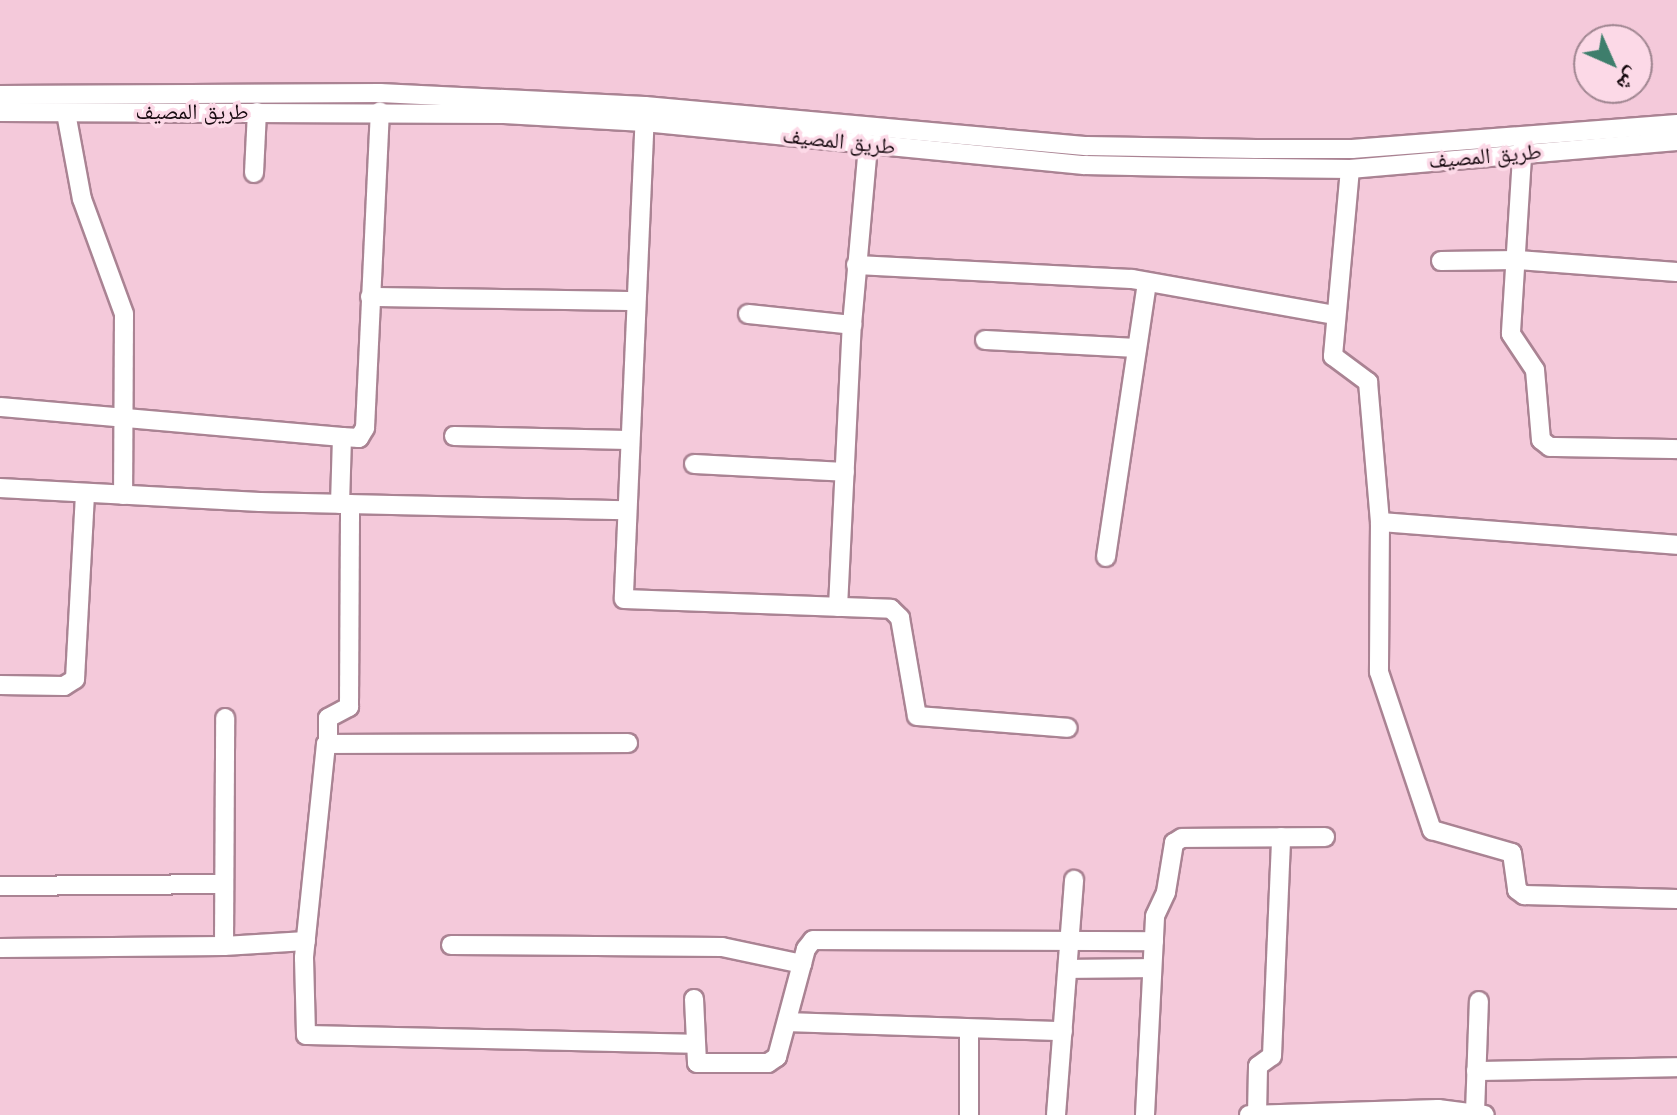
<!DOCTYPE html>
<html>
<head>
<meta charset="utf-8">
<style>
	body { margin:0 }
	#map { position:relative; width:1677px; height:1115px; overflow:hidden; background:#f4c9da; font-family:Arial,"Noto Naskh Arabic",sans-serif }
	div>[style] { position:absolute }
	.roads { filter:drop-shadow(2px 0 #aa8393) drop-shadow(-2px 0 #aa8393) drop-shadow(0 2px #aa8393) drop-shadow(0 -2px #aa8393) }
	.minor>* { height:18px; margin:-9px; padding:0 9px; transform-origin:9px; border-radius:9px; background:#fff }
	span { translate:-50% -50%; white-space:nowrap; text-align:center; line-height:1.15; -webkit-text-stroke:7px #fcd9e7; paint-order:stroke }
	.street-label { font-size:22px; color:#17090f }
	.north { position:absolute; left:1573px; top:24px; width:80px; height:80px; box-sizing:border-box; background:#fcd9e7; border:2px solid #a08691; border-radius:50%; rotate:135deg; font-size:22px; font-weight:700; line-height:32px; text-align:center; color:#17090f }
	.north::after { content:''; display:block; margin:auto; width:28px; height:36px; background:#3e7e6c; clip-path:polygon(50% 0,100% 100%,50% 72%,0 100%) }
</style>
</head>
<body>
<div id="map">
	<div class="roads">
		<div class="minor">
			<div style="left:0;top:95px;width:380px;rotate:-0.3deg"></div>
			<div style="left:380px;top:93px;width:265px;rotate:2.8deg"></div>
			<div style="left:645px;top:106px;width:444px;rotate:5.2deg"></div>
			<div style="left:1087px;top:146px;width:169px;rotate:1deg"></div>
			<div style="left:1256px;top:149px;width:96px"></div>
			<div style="left:1352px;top:149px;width:326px;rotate:-4.4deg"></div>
			<div style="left:0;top:112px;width:504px;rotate:0.23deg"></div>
			<div style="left:504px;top:114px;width:140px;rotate:3.3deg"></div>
			<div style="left:644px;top:122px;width:442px;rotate:5.6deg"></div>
			<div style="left:1084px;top:165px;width:96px;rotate:1.2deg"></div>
			<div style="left:1180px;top:167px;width:170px;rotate:0.7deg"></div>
			<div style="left:1350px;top:169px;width:328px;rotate:-4.9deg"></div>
			<div style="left:645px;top:112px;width:487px;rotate:92.5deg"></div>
			<div style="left:624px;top:599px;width:267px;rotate:2.1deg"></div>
			<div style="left:891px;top:609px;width:13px;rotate:45deg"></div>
			<div style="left:900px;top:618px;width:99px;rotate:80.2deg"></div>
			<div style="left:917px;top:716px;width:151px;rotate:4.5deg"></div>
			<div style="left:66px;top:113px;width:87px;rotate:79.5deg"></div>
			<div style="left:82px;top:199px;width:122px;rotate:69.9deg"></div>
			<div style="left:124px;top:314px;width:181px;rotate:90.3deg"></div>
			<div style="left:1523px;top:141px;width:193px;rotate:93.6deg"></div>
			<div style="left:1511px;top:334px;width:43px;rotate:56.3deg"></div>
			<div style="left:1535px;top:370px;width:70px;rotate:85.1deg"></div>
			<div style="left:1541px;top:440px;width:11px;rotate:38deg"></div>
			<div style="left:1550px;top:447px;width:127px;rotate:0.9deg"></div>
			<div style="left:1350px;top:169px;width:188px;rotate:95.2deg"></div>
			<div style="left:1333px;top:356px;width:44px;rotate:36.6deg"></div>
			<div style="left:1368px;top:382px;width:141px;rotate:85.1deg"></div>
			<div style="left:1380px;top:522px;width:298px;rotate:4.4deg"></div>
			<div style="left:254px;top:173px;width:61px;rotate:-87.2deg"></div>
			<div style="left:1441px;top:261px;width:77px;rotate:-0.7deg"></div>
			<div style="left:1518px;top:260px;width:159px;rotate:4.3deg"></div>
			<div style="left:856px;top:265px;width:276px;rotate:2.9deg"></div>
			<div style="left:1132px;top:279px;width:206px;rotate:10.1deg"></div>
			<div style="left:370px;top:297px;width:265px;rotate:0.9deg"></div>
			<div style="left:748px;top:314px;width:105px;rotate:6deg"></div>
			<div style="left:985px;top:340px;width:152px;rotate:3deg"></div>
			<div style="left:0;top:407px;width:343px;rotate:5deg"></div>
			<div style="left:342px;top:437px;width:67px;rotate:91.7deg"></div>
			<div style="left:454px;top:436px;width:174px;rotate:1.3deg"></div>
			<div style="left:342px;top:437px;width:17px;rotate:3deg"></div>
			<div style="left:359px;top:438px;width:12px;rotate:-59deg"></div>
			<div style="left:365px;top:428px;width:317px;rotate:-87.3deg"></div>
			<div style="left:694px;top:464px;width:151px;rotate:3deg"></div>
			<div style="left:0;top:488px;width:260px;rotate:3.1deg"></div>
			<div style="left:260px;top:502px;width:365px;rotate:1.3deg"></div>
			<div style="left:1380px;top:522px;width:150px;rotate:90.4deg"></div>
			<div style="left:1379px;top:672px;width:167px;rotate:71.5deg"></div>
			<div style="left:1432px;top:830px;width:83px;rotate:16deg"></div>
			<div style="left:1512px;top:853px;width:37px;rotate:82deg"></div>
			<div style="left:1517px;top:890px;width:9px;rotate:36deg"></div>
			<div style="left:1524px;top:895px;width:153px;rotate:1.5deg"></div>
			<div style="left:1106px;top:557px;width:277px;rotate:-81.5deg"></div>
			<div style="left:838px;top:607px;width:282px;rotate:-87.2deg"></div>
			<div style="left:852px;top:325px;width:182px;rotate:-84.9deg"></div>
			<div style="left:0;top:685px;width:64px;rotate:0.9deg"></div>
			<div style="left:64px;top:686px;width:13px;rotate:-32deg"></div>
			<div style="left:75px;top:679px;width:186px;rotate:-86.9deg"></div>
			<div style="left:328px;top:742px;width:24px;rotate:-90deg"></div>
			<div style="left:328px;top:718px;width:24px;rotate:-28deg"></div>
			<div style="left:349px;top:707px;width:203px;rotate:-89.7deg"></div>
			<div style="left:628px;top:743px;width:302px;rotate:179.8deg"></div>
			<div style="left:326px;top:744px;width:215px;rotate:95.9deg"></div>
			<div style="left:304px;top:958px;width:77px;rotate:88.5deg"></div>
			<div style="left:306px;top:1035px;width:388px;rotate:1.3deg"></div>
			<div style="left:0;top:886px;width:224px;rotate:-0.5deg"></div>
			<div style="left:451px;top:945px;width:271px;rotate:0.4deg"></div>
			<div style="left:722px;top:947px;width:82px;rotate:12deg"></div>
			<div style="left:224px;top:946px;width:82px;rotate:-3.5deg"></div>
			<div style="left:0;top:948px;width:224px;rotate:-0.5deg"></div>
			<div style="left:224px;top:946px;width:228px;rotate:-89.7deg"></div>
			<div style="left:1069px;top:969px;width:83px;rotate:-0.7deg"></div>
			<div style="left:694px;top:999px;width:64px;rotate:87.3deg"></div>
			<div style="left:697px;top:1063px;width:71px"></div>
			<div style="left:768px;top:1063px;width:11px;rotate:-34deg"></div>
			<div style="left:777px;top:1057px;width:112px;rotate:-75deg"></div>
			<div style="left:806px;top:949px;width:11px;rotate:-52deg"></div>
			<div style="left:813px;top:940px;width:341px;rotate:0.2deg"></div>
			<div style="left:787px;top:1022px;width:276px;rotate:1.9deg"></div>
			<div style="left:969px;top:1031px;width:84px;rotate:90deg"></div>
			<div style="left:1476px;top:1071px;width:201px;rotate:-1.1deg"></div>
			<div style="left:1475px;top:1113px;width:112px;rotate:-88deg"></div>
			<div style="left:1056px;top:1115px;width:236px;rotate:-85.6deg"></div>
			<div style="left:1145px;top:1115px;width:199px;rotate:-87.1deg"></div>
			<div style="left:1155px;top:916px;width:26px;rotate:-65deg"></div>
			<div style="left:1166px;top:892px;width:50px;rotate:-80.7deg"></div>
			<div style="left:1174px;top:843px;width:9px;rotate:-32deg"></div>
			<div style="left:1182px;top:838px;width:143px;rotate:-0.4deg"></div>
			<div style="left:1249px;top:1115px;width:189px;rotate:-1.8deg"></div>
			<div style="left:1438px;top:1109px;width:47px;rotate:7.3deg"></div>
			<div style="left:1257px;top:1115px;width:49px;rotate:-88.8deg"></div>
			<div style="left:1258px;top:1066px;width:17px;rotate:-36deg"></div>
			<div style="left:1272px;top:1056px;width:219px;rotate:-87.6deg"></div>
		</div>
	</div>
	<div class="street-label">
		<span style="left:192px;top:112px">طريق المصيف</span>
		<span style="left:839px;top:141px;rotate:6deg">طريق المصيف</span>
		<span style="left:1485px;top:156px;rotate:-5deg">طريق المصيف</span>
	</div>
	<div class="north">ش</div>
</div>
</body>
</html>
